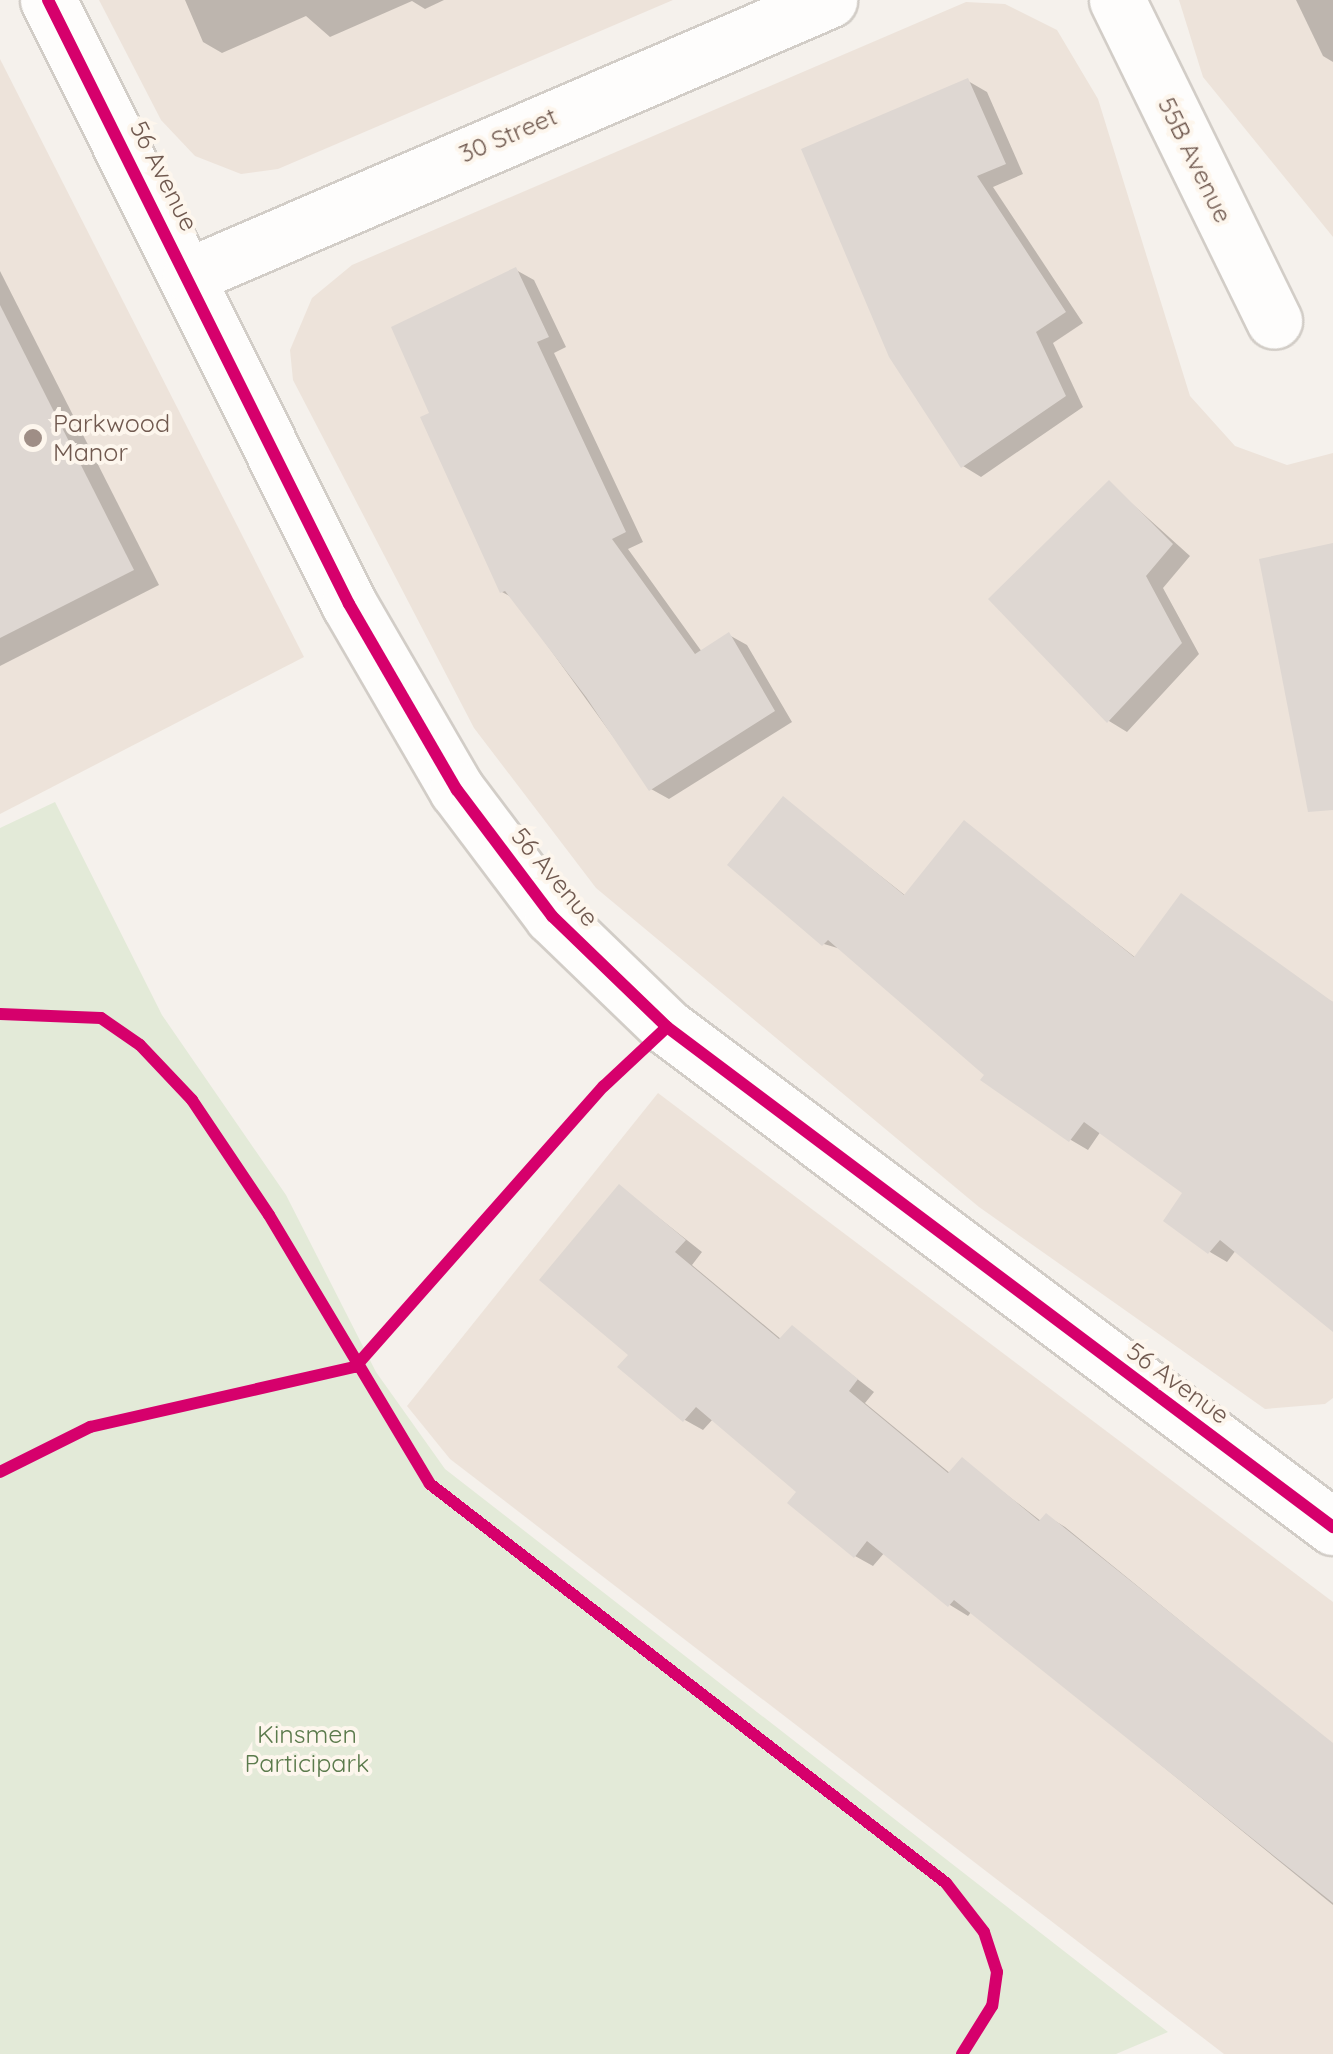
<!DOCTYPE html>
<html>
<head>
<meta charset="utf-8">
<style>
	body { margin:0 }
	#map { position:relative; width:1333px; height:2054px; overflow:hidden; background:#f5f1ec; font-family:Quicksand,sans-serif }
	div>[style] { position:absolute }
	.residential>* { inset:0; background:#ede3da }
	.green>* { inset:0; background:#e3ead8 }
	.shadow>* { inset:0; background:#0003 }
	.building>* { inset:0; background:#ded7d2 }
	.roads { filter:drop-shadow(2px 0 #d2cdc7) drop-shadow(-2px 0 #d2cdc7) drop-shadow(0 2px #d2cdc7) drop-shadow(0 -2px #d2cdc7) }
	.minor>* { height:55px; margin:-27.5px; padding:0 27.5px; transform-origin:27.5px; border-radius:27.5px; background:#fefdfc }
	.cycleway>* { height:12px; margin:-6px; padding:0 6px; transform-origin:6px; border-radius:6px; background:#d6006c }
	.dots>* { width:28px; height:28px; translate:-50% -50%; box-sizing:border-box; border:5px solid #fdf6ed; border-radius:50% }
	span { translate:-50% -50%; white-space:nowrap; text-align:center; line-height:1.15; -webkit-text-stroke:8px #fdf6ed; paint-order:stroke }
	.street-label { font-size:25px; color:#70594f }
	.poi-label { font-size:25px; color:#70594f }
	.left { translate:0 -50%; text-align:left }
	.park-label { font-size:25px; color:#5b7a4c }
</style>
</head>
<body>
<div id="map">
	<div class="residential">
		<div style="clip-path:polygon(99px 0,673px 0,278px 169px,241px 174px,195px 156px,161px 120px)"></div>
		<div style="clip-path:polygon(1179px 0,1333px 0,1333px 237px,1203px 77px)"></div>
		<div style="clip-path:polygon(966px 2px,1005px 4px,1057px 30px,1098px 99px,1190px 396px,1235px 446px,1287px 465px,1333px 453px,1333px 1398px,1325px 1404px,1265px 1409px,979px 1207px,596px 888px,474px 728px,293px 380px,290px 350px,312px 298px,352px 265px)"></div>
		<div style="clip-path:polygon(0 59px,304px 657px,0 814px)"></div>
		<div style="clip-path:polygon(658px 1093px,1333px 1602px,1333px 2054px,1224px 2054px,450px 1459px,407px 1406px)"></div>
	</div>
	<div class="green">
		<div style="clip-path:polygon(55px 802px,162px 1015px,286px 1195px,376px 1372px,445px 1469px,1168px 2032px,1116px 2054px,0 2054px,0 828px)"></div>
	</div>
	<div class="shadow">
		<div style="clip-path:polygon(185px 0,444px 0,425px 9px,412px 1px,330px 37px,306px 16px,222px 53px,203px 42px)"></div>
		<div style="clip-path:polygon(1296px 0,1333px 0,1333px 62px,1323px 56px)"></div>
		<div style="clip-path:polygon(968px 81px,987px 92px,1023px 174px,993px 187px,1083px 323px,1053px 343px,1083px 407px,981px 477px,963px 466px)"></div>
		<div style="clip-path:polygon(516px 270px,534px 280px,566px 347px,554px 353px,643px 542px,628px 549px,702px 652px,729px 635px,747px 645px,792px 722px,669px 799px,651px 789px,513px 598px,502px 592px,433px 414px)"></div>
		<div style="clip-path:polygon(0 271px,159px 585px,0 666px)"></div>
		<div style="clip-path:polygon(1109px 483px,1190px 556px,1163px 588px,1199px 654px,1127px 732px,1109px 721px,992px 599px)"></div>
		<div style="clip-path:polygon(783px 799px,906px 896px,965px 824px,1136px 958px,1333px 1002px,1333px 1323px,1236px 1250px,1227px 1262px,1210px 1252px,1186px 1192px,1101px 1131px,1088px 1150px,1071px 1140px,984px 1079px,987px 1075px,844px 950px,824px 944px)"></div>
		<div style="clip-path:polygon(620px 1187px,702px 1252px,692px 1265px,782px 1340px,792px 1328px,874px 1392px,865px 1403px,951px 1474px,962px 1460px,1042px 1522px,1047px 1516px,1065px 1527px,1333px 1745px,1333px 1905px,972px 1611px,968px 1616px,950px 1605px,885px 1552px,873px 1566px,855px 1556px,800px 1492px,713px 1419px,703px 1430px,685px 1420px,631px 1354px)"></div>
	</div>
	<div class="building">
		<div style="clip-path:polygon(968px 78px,1006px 164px,977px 176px,1066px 312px,1036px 332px,1066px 396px,961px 468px,889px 357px,801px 149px)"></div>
		<div style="clip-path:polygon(516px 267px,549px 337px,537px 342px,626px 532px,612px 539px,695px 654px,729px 632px,775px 711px,649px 791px,586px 697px,505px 591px,500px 593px,420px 417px,429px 413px,391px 327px)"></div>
		<div style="clip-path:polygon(0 305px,134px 570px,0 638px)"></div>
		<div style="clip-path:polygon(1109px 480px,1173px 544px,1146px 576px,1182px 643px,1107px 723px,988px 599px)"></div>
		<div style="clip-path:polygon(1333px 543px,1333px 810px,1308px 812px,1259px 559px)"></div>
		<div style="clip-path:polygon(783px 796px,904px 895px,964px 820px,1134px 957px,1181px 893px,1333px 1002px,1333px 1332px,1220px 1240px,1208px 1254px,1163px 1221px,1182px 1193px,1084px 1122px,1069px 1142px,980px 1080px,984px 1075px,828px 940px,822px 946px,727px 865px)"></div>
		<div style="clip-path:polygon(619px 1184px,686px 1240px,675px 1252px,779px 1339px,792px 1325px,858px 1379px,849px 1391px,948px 1473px,962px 1457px,1039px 1521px,1046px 1513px,1333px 1743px,1333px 1903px,954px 1600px,948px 1607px,867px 1541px,854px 1558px,787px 1503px,796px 1492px,696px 1407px,683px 1422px,617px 1367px,628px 1355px,539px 1280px)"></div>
	</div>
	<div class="roads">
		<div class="minor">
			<div style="left:48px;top:0;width:675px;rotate:63.51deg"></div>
			<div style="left:349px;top:604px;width:215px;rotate:59.9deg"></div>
			<div style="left:457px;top:790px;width:158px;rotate:53deg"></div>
			<div style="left:552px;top:916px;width:160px;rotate:44deg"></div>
			<div style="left:667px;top:1027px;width:833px;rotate:36.9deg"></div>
			<div style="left:1117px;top:0;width:357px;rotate:63.9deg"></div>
			<div style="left:190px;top:275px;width:696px;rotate:-23.29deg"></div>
		</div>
	</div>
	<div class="cycleway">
		<div style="left:48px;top:0;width:675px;rotate:63.51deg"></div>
		<div style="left:349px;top:604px;width:215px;rotate:59.9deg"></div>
		<div style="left:457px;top:790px;width:158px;rotate:53deg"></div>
		<div style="left:552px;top:916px;width:160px;rotate:44deg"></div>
		<div style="left:667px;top:1027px;width:833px;rotate:36.9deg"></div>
		<div style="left:0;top:1014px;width:101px;rotate:2.3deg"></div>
		<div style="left:101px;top:1018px;width:47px;rotate:34.7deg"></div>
		<div style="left:140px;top:1045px;width:76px;rotate:46.6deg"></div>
		<div style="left:192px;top:1100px;width:138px;rotate:56.2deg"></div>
		<div style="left:269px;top:1215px;width:313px;rotate:59.1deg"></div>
		<div style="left:430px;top:1484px;width:652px;rotate:37.71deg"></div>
		<div style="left:946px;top:1883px;width:62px;rotate:52.2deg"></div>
		<div style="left:984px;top:1932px;width:42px;rotate:72deg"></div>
		<div style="left:997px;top:1972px;width:34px;rotate:98deg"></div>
		<div style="left:992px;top:2006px;width:57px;rotate:122deg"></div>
		<div style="left:0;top:1472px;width:101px;rotate:-26.6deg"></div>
		<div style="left:90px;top:1427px;width:272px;rotate:-12.8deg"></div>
		<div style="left:355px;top:1367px;width:375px;rotate:-48.5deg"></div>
		<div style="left:604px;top:1086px;width:86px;rotate:-43.1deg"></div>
	</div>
	<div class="dots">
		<div style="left:33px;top:438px;background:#9f8e86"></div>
	</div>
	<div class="street-label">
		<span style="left:508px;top:135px;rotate:-23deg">30 Street</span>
		<span style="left:1195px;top:160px;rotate:64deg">55B Avenue</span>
		<span style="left:164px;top:176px;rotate:63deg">56 Avenue</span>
		<span style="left:555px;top:877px;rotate:50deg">56 Avenue</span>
		<span style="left:1178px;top:1383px;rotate:36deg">56 Avenue</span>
	</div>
	<div class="poi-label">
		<span class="left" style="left:53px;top:438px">Parkwood<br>Manor</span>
	</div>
	<div class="park-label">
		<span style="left:307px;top:1749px">Kinsmen<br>Participark</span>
	</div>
</div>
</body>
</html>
